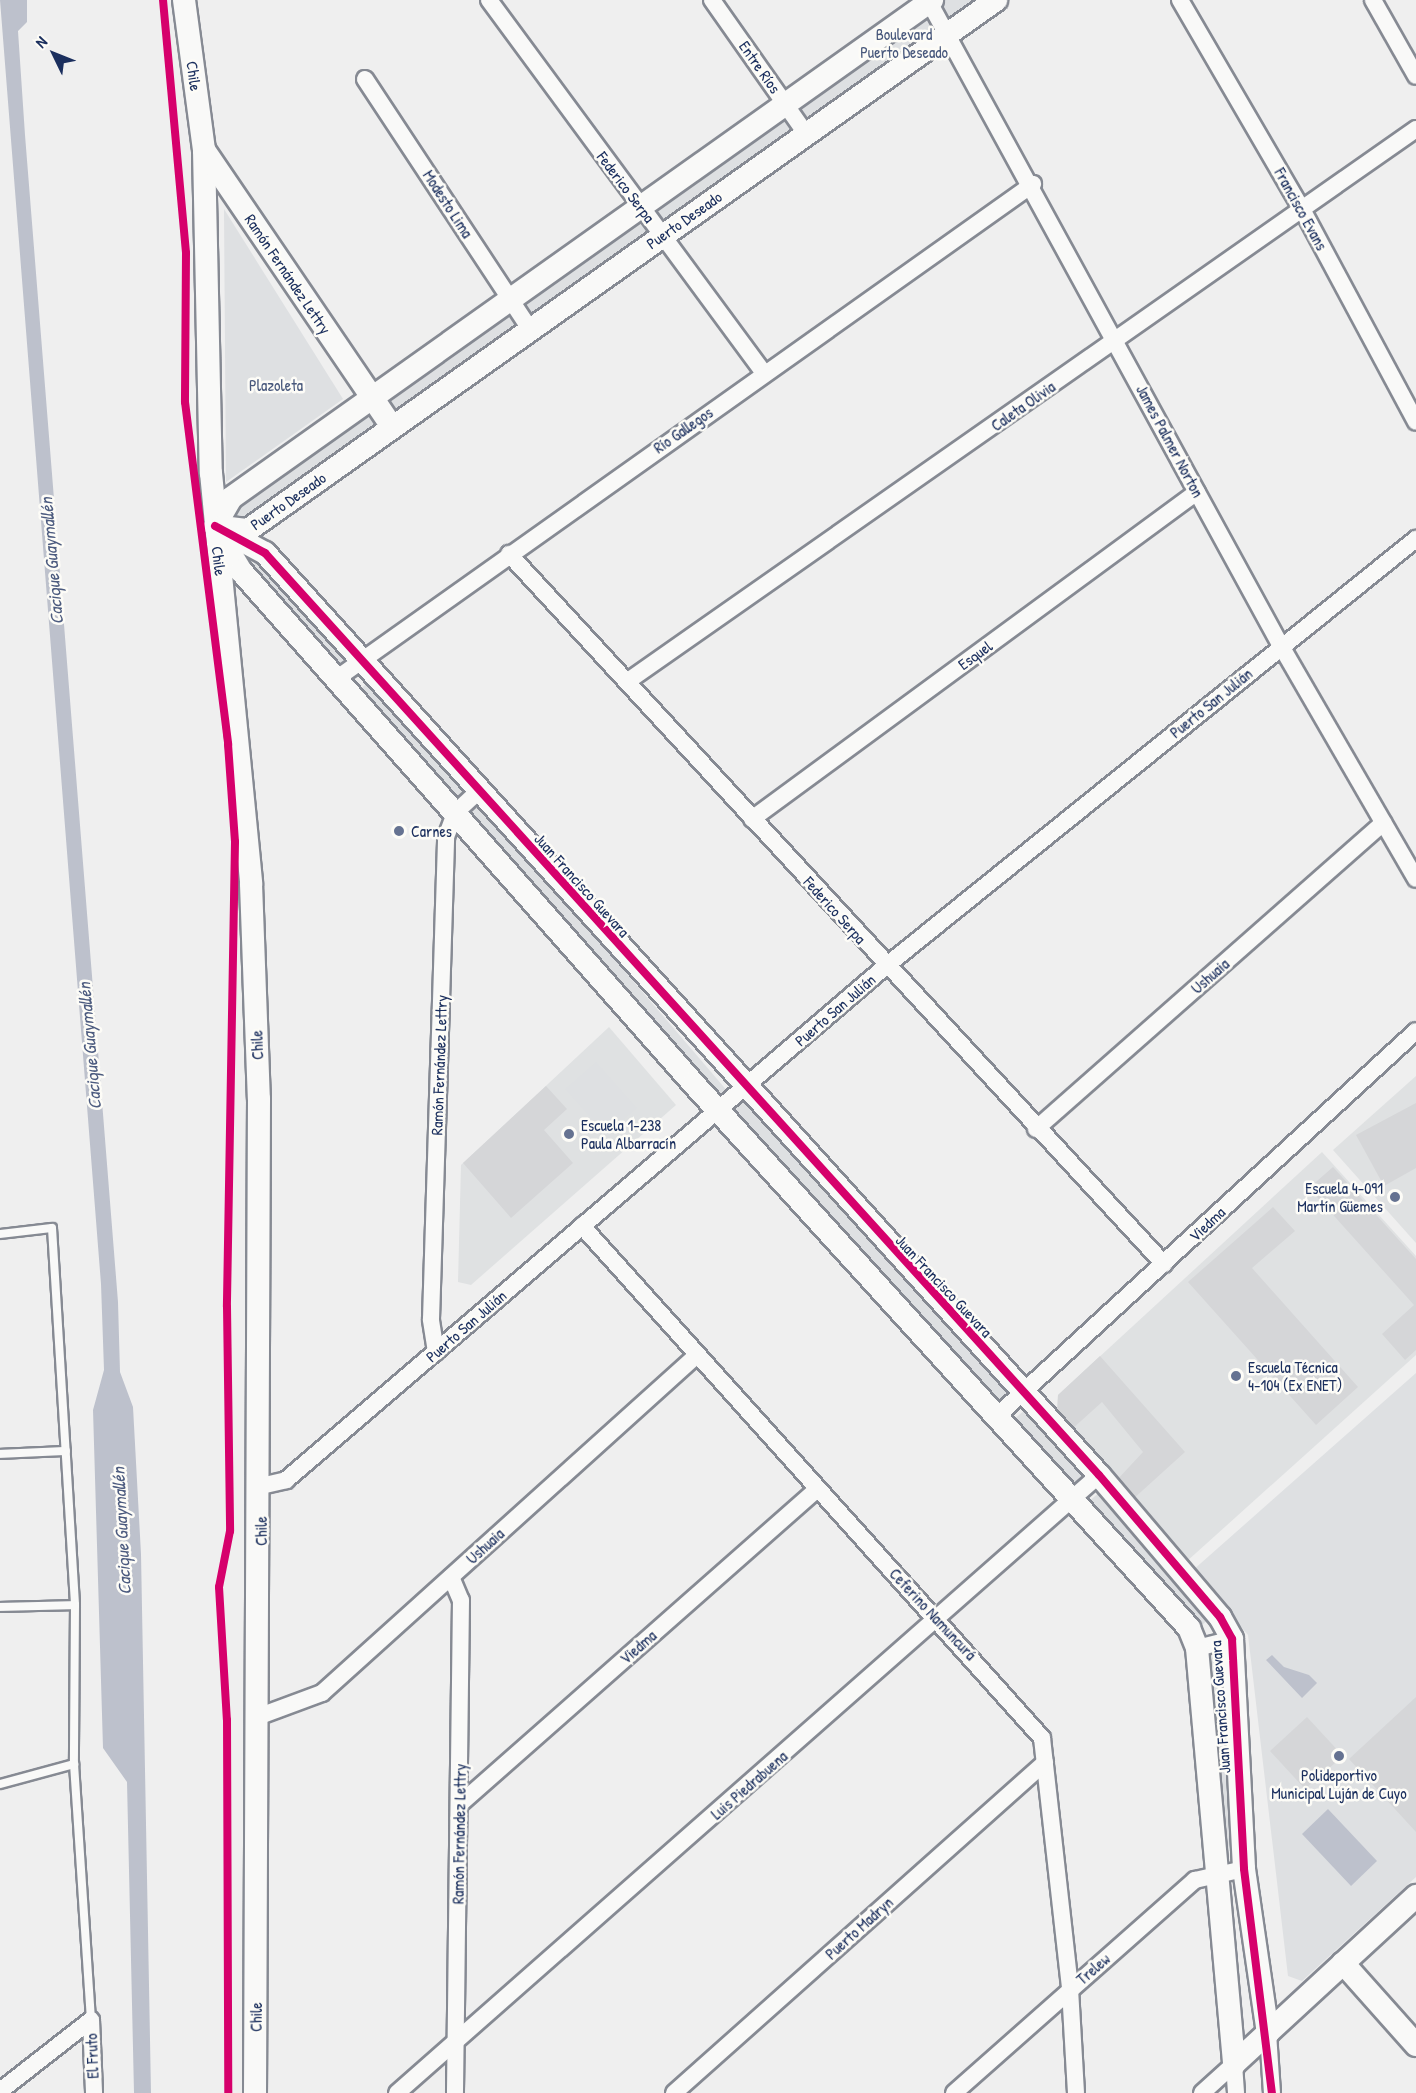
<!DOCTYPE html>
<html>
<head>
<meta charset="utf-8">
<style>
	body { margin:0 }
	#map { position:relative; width:1416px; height:2093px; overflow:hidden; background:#efefef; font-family:"Patrick Hand",sans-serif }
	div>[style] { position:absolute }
	.built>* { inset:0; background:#dfe1e2 }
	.green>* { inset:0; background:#dee0e2 }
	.water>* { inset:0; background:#bdc1cc }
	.building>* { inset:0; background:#d5d6d8 }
	.roads { filter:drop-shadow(2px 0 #868a93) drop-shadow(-2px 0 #868a93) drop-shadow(0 2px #868a93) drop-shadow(0 -2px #868a93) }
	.lane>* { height:8px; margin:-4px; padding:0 4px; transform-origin:4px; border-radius:4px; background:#f9f9f8 }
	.street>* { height:16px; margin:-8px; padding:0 8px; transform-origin:8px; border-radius:8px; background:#f9f9f8 }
	.secondary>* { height:22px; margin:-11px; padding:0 11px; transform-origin:11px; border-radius:11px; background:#f9f9f8 }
	.cycleway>* { height:8px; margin:-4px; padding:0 4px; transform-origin:4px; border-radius:4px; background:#d6006c }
	.dots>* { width:16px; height:16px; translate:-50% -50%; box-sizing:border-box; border:3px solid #fdfcf7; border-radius:50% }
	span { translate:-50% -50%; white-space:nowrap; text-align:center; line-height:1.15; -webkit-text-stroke:5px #fdfcf7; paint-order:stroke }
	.park-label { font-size:16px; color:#48587c }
	.street-label { font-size:16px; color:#1b2f5e }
	.poi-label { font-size:16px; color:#1b2f5e }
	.left { translate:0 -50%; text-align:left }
	.right { translate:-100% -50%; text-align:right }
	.water-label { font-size:18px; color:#4c5b7f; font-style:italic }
	.north { position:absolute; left:24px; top:24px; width:60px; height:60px; -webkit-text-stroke:4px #fdfcf7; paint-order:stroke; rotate:313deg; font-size:16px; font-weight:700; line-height:24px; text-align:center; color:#1b2f5e }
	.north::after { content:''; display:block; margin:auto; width:21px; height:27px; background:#1b2f5e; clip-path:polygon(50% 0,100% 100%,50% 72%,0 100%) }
</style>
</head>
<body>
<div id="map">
	<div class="built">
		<div style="clip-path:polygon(609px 1027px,676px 1105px,471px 1285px,458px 1282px,461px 1165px)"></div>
		<div style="clip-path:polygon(1416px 1076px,1416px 1243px,1333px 1150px)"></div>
		<div style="clip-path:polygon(1322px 1152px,1416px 1256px,1416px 1355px,1186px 1562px,1057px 1414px,1058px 1395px)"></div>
	</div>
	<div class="green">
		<div style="clip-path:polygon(932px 0,996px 0,248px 530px,215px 526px,231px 498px)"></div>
		<div style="clip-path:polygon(224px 209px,343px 399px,226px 482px)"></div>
		<div style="clip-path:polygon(260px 558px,356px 663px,342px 676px,247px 570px)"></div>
		<div style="clip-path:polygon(371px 679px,474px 791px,454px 810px,354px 696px)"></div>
		<div style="clip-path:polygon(481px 803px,729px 1093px,717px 1106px,464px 821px)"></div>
		<div style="clip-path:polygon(596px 1062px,637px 1108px,606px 1135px,565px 1089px)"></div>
		<div style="clip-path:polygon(743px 1094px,1011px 1394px,999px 1405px,731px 1105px)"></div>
		<div style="clip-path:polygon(1416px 1373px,1416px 1877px,1302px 1981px,1288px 1976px,1248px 1635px,1192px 1571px)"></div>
		<div style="clip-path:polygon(1025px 1410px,1084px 1476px,1072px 1487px,1013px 1420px)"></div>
		<div style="clip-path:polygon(1100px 1492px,1212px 1616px,1200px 1627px,1088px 1502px)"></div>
		<div style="clip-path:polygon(1217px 1653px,1236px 1846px,1221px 1858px,1203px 1657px)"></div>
	</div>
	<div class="water">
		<div style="clip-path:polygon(0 0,27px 0,27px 22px,18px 31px,25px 135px,118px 1302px,120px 1372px,133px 1407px,141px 1554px,151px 2093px,134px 2093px,127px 1782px,103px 1748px,93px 1410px,104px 1370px,101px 1284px)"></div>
		<div style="clip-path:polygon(1272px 1655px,1284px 1667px,1309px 1675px,1317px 1683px,1302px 1698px,1266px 1660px)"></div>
		<div style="clip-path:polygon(1328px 1809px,1377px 1861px,1351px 1886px,1302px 1834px)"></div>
	</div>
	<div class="building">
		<div style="clip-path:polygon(546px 1086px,567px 1109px,544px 1130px,573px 1163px,511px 1218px,463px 1163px)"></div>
		<div style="clip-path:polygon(1416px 1103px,1416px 1168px,1384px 1186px,1356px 1135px)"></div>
		<div style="clip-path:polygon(1333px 1167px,1416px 1259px,1416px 1350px,1405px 1360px,1382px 1334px,1414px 1305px,1309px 1188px)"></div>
		<div style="clip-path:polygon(1273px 1207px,1295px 1231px,1252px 1268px,1358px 1387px,1316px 1425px,1188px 1282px)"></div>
		<div style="clip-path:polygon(1100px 1356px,1185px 1452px,1132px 1500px,1116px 1481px,1143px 1452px,1102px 1402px,1071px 1430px,1057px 1414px,1058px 1395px)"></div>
		<div style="clip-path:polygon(1416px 1697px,1416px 1832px,1349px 1759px)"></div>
		<div style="clip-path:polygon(1307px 1717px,1343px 1756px,1305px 1789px,1270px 1751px)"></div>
	</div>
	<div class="roads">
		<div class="lane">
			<div style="left:0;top:1234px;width:52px;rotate:-6.6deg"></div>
			<div style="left:52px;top:1228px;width:378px;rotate:86.5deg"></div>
			<div style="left:75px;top:1605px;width:159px;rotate:90.4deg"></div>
			<div style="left:74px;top:1764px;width:257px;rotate:86.2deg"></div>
			<div style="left:0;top:1454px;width:66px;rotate:-2.6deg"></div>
			<div style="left:0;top:1607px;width:75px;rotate:-1.5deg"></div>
			<div style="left:0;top:1784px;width:77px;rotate:-15.1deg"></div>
		</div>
		<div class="street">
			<div style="left:489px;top:0;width:463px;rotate:53.6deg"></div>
			<div style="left:712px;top:0;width:165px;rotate:54.9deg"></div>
			<div style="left:928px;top:0;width:736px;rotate:61.35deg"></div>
			<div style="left:1281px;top:646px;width:269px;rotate:59.9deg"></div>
			<div style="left:1180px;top:0;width:244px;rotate:59.8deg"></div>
			<div style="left:1303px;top:211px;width:239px;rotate:61.8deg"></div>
			<div style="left:1373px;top:0;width:87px;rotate:60.5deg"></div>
			<div style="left:365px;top:79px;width:300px;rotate:56.6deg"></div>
			<div style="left:509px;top:554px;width:966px;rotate:47.31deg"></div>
			<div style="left:336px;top:679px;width:855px;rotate:-35.38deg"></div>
			<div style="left:628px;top:681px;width:962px;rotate:-35.01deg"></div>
			<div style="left:752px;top:819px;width:552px;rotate:-36.31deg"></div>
			<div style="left:1036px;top:1129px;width:463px;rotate:-41.4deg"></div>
			<div style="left:582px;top:1226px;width:688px;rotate:48.06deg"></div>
			<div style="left:1042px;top:1738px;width:253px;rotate:83.6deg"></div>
			<div style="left:1070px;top:1989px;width:104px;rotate:86.7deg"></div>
			<div style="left:436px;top:1352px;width:33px;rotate:-99deg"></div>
			<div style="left:431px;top:1319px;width:482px;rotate:-88.2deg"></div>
			<div style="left:446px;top:837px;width:26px;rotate:-69deg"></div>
			<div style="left:455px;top:813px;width:33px;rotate:-43deg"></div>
			<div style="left:996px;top:1417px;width:570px;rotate:-42.58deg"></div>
			<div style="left:261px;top:1486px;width:26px;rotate:-13deg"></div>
			<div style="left:286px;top:1480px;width:790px;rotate:-40.59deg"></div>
			<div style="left:886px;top:966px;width:681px;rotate:-38.86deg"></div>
			<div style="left:451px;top:1577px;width:25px;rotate:67deg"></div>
			<div style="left:461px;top:1600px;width:493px;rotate:90.7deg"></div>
			<div style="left:1197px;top:1648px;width:36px;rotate:-14deg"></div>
			<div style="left:260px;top:1716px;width:66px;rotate:-20.4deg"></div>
			<div style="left:322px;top:1693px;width:505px;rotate:-42.03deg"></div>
			<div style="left:460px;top:1804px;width:476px;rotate:-41.4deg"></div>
			<div style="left:91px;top:2020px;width:73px;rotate:87.6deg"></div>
			<div style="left:1268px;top:2033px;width:60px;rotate:86.2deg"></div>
			<div style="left:1234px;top:2064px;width:29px;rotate:86deg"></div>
			<div style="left:0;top:2091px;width:115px;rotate:-38deg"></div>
			<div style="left:397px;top:2093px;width:935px;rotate:-41.36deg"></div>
			<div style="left:674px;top:2093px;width:497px;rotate:-41.7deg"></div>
			<div style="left:954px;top:2093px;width:322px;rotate:-41.5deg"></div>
			<div style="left:1195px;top:1880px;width:50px;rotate:-12.7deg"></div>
			<div style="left:1202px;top:2093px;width:43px;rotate:-42.2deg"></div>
		</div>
		<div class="secondary">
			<div style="left:184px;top:0;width:151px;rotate:82.4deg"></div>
			<div style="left:204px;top:150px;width:323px;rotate:88.8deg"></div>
			<div style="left:211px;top:473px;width:413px;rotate:84.4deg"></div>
			<div style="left:251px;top:884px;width:215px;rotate:87.9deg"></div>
			<div style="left:259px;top:1099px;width:994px;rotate:90.23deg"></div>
			<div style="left:204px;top:150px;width:335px;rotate:55.8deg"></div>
			<div style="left:215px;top:526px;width:57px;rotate:28.4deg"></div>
			<div style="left:265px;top:553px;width:1243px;rotate:47.87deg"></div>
			<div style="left:1099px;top:1475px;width:187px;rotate:49.6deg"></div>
			<div style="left:1220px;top:1617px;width:25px;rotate:61deg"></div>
			<div style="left:1232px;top:1639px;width:230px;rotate:87deg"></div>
			<div style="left:1244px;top:1869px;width:166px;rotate:81.7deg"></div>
			<div style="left:215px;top:526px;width:32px;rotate:-60deg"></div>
			<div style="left:231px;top:498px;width:860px;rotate:-35.39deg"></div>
			<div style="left:222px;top:527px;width:26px;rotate:7deg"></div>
			<div style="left:248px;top:530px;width:917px;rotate:-35.32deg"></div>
			<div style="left:220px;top:536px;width:41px;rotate:59deg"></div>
			<div style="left:241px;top:571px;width:683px;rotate:48.56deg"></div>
			<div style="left:693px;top:1083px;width:737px;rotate:47.69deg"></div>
			<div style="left:1189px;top:1628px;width:22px;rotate:68deg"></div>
			<div style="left:1197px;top:1648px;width:418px;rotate:84.9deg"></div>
			<div style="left:1343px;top:1963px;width:110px;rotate:48.3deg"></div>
			<div style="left:1234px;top:2064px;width:248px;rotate:-42.7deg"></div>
		</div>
	</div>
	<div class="cycleway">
		<div style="left:163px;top:0;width:254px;rotate:84.8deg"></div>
		<div style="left:186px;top:253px;width:149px;rotate:90.4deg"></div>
		<div style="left:185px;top:402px;width:345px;rotate:82.8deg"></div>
		<div style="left:228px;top:744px;width:98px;rotate:85.9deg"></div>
		<div style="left:235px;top:842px;width:465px;rotate:91deg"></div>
		<div style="left:227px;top:1307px;width:224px;rotate:89.2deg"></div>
		<div style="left:230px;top:1531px;width:57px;rotate:101.1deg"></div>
		<div style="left:219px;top:1587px;width:133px;rotate:86.6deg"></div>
		<div style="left:227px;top:1720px;width:373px;rotate:89.8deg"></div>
		<div style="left:215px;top:526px;width:57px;rotate:28.4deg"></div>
		<div style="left:265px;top:553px;width:1243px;rotate:47.87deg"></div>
		<div style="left:1099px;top:1475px;width:187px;rotate:49.6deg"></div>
		<div style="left:1220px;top:1617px;width:25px;rotate:61deg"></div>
		<div style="left:1232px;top:1639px;width:230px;rotate:87deg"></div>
		<div style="left:1244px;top:1869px;width:226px;rotate:82.9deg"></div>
	</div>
	<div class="dots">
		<div style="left:399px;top:831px;background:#657291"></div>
		<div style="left:569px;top:1134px;background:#657291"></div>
		<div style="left:1395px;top:1197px;background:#657291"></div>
		<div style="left:1236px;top:1376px;background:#657291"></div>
		<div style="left:1339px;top:1756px;background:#657291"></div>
	</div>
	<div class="park-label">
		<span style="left:904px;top:43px">Boulevard<br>Puerto Deseado</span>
		<span style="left:276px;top:385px">Plazoleta</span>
	</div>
	<div class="street-label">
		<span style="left:760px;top:67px;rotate:55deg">Entre Ríos</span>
		<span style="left:194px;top:76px;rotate:82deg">Chile</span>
		<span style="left:626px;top:187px;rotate:53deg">Federico Serpa</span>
		<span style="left:448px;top:204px;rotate:57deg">Modesto Lima</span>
		<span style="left:1301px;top:209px;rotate:61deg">Francisco Evans</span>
		<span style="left:684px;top:220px;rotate:-35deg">Puerto Deseado</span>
		<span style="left:288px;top:274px;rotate:56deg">Ramón Fernández Lettry</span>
		<span style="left:1023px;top:406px;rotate:-35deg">Caleta Olivia</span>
		<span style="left:683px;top:430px;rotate:-35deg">Río Gallegos</span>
		<span style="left:1170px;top:441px;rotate:62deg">James Palmer Norton</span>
		<span style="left:288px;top:501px;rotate:-35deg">Puerto Deseado</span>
		<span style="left:219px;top:561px;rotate:83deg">Chile</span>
		<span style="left:975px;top:655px;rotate:-36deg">Esquel</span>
		<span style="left:1211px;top:703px;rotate:-39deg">Puerto San Julián</span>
		<span style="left:582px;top:885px;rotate:48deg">Juan Francisco Guevara</span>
		<span style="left:835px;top:910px;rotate:48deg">Federico Serpa</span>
		<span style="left:1210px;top:976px;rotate:-41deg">Ushuaia</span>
		<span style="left:835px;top:1010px;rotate:-41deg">Puerto San Julián</span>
		<span style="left:257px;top:1045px;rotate:-92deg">Chile</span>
		<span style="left:439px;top:1065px;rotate:-88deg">Ramón Fernández Lettry</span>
		<span style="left:1207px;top:1224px;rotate:-43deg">Viedma</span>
		<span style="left:944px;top:1286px;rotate:47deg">Juan Francisco Guevara</span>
		<span style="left:466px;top:1326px;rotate:-41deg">Puerto San Julián</span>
		<span style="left:261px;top:1531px;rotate:-90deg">Chile</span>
		<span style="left:485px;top:1546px;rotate:-42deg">Ushuaia</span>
		<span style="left:933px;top:1614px;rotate:47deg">Ceferino Namuncurá</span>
		<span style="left:638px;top:1647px;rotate:-41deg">Viedma</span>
		<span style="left:1220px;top:1707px;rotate:-94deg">Juan Francisco Guevara</span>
		<span style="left:749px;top:1785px;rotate:-41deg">Luis Piedrabuena</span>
		<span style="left:459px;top:1834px;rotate:-89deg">Ramón Fernández Lettry</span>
		<span style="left:859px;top:1928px;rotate:-42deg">Puerto Madryn</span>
		<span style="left:1093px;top:1969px;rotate:-41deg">Trelew</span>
		<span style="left:256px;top:2017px;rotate:-89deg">Chile</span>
		<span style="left:92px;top:2056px;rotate:-92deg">El Fruto</span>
	</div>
	<div class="poi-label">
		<span class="left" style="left:411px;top:831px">Carnes</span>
		<span class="left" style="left:581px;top:1134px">Escuela 1-238<br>Paula Albarracín</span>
		<span class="right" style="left:1383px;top:1197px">Escuela 4-091<br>Martín Güemes</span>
		<span class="left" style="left:1248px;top:1376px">Escuela Técnica<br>4-104 (Ex ENET)</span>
		<span style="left:1339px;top:1784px">Polideportivo<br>Municipal Luján de Cuyo</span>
	</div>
	<div class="water-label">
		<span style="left:52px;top:561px;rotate:-95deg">Cacique Guaymallén</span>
		<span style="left:90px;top:1046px;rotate:-95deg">Cacique Guaymallén</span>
		<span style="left:122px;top:1531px;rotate:-93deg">Cacique Guaymallén</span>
	</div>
	<div class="north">N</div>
</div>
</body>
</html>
